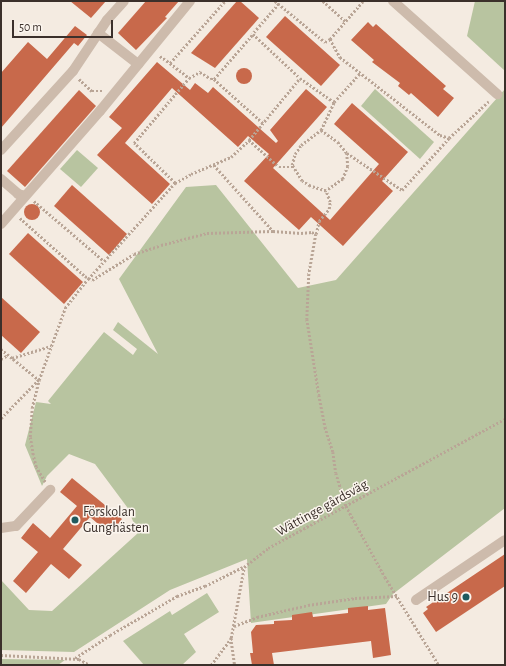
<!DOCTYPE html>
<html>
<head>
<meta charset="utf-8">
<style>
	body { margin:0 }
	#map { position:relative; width:506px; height:666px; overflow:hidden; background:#f4ebe1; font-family:"Alegreya Sans",sans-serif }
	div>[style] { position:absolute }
	.green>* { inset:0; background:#b8c4a0 }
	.building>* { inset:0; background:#c8694b }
	.round { border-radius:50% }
	.path>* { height:2.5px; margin-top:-1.25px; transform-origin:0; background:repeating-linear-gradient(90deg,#b9a596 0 2px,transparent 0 4px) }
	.minor>* { height:10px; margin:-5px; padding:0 5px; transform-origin:5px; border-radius:5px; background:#cdbbac }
	.dots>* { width:11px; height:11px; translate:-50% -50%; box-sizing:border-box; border:2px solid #fbf5ee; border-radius:50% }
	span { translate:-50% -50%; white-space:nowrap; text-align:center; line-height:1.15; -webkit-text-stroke:3px #fbf5ee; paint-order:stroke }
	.street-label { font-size:14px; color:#3b302b }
	.poi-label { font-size:14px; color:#3b302b }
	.left { translate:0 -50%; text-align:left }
	.right { translate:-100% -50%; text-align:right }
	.frame { position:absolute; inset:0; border:2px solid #3b302b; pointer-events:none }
	.scale { position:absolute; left:12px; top:20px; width:101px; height:18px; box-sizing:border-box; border:2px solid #3b302b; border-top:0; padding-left:5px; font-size:12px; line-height:14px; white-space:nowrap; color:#3b302b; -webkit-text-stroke:3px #fbf5ee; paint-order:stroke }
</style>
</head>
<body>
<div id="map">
	<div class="green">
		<div style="clip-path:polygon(475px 1px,505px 1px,505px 71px,467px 36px)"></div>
		<div style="clip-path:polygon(375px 89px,434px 142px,420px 159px,361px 106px)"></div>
		<div style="clip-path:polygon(505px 89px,505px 508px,393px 594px,386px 604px,251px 623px,247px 559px,170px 590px,74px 652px,1px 650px,1px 580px,29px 610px,52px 611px,138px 533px,127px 507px,95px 464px,69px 454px,47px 476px,42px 486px,25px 445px,36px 402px,51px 404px,48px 401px,104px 332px,133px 355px,137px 349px,113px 330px,118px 322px,158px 354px,119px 279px,186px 187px,216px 185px,298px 288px,336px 280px)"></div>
		<div style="clip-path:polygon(77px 150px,98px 168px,81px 187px,60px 169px)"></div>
		<div style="clip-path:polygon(207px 593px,219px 612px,184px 634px,196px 652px,182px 665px,144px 665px,123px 641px,170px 611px,172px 615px)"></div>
		<div style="clip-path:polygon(1px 659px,65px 660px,58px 665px,1px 665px)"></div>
	</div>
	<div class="building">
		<div style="clip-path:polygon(70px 1px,106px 1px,91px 18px)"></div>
		<div style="clip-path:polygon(146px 1px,179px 1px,165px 17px,167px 18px,136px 50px,118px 33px)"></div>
		<div style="clip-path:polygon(237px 1px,240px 1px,259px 18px,215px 68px,191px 53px)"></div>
		<div style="clip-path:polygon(285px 16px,340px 65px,321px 86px,266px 37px)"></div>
		<div style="clip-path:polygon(368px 22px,373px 27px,376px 24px,446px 86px,443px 89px,454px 98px,438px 117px,411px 93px,409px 95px,398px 86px,400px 83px,372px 62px,374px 60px,351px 40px)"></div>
		<div style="clip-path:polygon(75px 26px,87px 35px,78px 46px,74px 43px,1px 128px,1px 73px,28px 42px,47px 59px)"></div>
		<div style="clip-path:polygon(157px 62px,190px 90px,195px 83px,208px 93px,213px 87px,276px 143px,278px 141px,270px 130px,306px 89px,327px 107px,273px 168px,330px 220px,379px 164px,334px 124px,352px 103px,408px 152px,382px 181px,393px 191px,343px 246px,311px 217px,299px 230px,244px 181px,269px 154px,248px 136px,238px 147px,172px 88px,125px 143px,170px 184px,152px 204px,97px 155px,122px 128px,109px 117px)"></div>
		<div class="round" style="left:236px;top:68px;width:16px;height:16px"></div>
		<div style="clip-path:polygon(79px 90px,96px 106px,25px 187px,7px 171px)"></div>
		<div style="clip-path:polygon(72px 185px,127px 234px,109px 255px,54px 206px)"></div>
		<div class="round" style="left:24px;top:204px;width:16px;height:16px"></div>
		<div style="clip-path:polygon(28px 233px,83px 282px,64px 304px,9px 254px)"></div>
		<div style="clip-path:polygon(1px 297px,40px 332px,21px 353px,1px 335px)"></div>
		<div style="clip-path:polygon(72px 478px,122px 519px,110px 534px,90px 517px,63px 549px,82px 565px,69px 579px,51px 564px,26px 593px,13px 581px,38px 552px,21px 538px,33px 523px,50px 538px,77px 506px,60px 492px)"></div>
		<div style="clip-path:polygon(505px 554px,505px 586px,436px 632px,423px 613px,428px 609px,426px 607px)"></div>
		<div style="clip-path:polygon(368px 606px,368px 610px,385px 608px,391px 655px,373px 658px,371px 641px,272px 653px,274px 665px,252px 665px,250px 653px,253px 653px,251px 632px,256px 625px,274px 624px,274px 621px,292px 620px,292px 615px,312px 612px,313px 617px,348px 613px,348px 608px)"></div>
	</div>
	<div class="path">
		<div style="left:275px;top:1px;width:65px;rotate:39.4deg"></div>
		<div style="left:325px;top:42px;width:6px;rotate:-31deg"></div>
		<div style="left:330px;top:39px;width:21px;rotate:61deg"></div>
		<div style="left:340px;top:57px;width:127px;rotate:38deg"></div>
		<div style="left:440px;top:135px;width:9px;rotate:18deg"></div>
		<div style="left:323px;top:1px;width:30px;rotate:42deg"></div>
		<div style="left:279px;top:4px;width:40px;rotate:131deg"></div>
		<div style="left:253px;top:34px;width:64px;rotate:43.1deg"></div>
		<div style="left:300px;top:78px;width:42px;rotate:35.2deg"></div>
		<div style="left:330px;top:39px;width:50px;rotate:-49deg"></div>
		<div style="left:160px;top:56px;width:12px;rotate:35deg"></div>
		<div style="left:170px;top:63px;width:83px;rotate:-48.4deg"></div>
		<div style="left:170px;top:63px;width:24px;rotate:38deg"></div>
		<div style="left:189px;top:78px;width:13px;rotate:-29deg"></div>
		<div style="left:200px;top:72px;width:13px;rotate:32deg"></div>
		<div style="left:211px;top:79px;width:3px"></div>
		<div style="left:214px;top:79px;width:66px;rotate:41.9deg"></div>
		<div style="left:79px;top:79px;width:18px;rotate:43deg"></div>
		<div style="left:92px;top:91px;width:10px"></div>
		<div style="left:214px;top:79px;width:60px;rotate:-49.1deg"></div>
		<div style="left:321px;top:130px;width:21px;rotate:35deg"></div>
		<div style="left:338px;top:142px;width:14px;rotate:51deg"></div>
		<div style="left:347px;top:153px;width:13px;rotate:86deg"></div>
		<div style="left:348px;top:166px;width:14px;rotate:111deg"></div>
		<div style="left:343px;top:179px;width:21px;rotate:145deg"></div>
		<div style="left:326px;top:191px;width:17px;rotate:-163deg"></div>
		<div style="left:310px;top:186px;width:9px;rotate:-148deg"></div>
		<div style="left:302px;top:181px;width:19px;rotate:-122deg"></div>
		<div style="left:292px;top:165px;width:11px;rotate:-75deg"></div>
		<div style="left:295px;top:154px;width:11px;rotate:-56deg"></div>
		<div style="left:301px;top:145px;width:25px;rotate:-37deg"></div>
		<div style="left:321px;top:130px;width:31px;rotate:-65deg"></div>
		<div style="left:334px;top:102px;width:39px;rotate:-48deg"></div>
		<div style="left:249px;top:140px;width:40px;rotate:42deg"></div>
		<div style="left:279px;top:167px;width:14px"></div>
		<div style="left:347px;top:153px;width:66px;rotate:33.9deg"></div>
		<div style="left:402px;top:190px;width:70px;rotate:-47.9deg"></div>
		<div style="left:449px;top:138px;width:54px;rotate:-42.8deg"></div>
		<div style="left:214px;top:165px;width:89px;rotate:48.2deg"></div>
		<div style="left:273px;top:231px;width:28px;rotate:4deg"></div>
		<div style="left:301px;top:233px;width:11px;rotate:-5deg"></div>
		<div style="left:312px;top:232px;width:4px;rotate:27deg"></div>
		<div style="left:316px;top:234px;width:13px;rotate:-77deg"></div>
		<div style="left:319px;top:221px;width:16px;rotate:-50deg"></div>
		<div style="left:329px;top:209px;width:7px;rotate:-82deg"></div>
		<div style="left:330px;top:202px;width:12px;rotate:-110deg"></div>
		<div style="left:175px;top:183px;width:57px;rotate:-135.7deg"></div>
		<div style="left:134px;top:143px;width:85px;rotate:-49.8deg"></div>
		<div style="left:34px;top:201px;width:92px;rotate:40.6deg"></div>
		<div style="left:20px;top:218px;width:87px;rotate:41.7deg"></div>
		<div style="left:85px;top:276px;width:8px;rotate:30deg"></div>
		<div style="left:92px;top:280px;width:49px;rotate:-31.8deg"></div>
		<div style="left:134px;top:254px;width:28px;rotate:-18deg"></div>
		<div style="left:161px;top:245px;width:48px;rotate:-14.6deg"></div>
		<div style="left:207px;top:233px;width:66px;rotate:-1.7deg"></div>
		<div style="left:316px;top:234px;width:41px;rotate:99.9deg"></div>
		<div style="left:309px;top:274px;width:45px;rotate:92.5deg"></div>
		<div style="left:307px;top:319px;width:77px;rotate:81deg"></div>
		<div style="left:319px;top:395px;width:33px;rotate:79deg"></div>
		<div style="left:325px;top:427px;width:26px;rotate:72deg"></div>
		<div style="left:333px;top:452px;width:21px;rotate:82deg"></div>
		<div style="left:336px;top:473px;width:34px;rotate:73deg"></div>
		<div style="left:346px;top:506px;width:81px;rotate:61.2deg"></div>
		<div style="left:385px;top:577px;width:103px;rotate:58.5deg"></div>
		<div style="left:1px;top:349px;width:49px;rotate:39.2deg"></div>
		<div style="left:39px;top:380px;width:54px;rotate:134.3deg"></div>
		<div style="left:12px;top:358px;width:41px;rotate:-17.1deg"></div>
		<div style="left:1px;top:359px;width:8px;rotate:-30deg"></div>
		<div style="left:45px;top:482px;width:17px;rotate:-121deg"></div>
		<div style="left:36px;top:467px;width:12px;rotate:-104deg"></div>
		<div style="left:33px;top:455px;width:18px;rotate:-99deg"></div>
		<div style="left:30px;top:437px;width:29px;rotate:-86deg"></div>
		<div style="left:32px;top:408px;width:29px;rotate:-76deg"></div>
		<div style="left:39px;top:380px;width:77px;rotate:-70.1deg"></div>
		<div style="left:65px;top:308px;width:37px;rotate:-52deg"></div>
		<div style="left:88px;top:279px;width:130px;rotate:-47.8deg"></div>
		<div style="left:175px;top:183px;width:18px;rotate:-29deg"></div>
		<div style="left:191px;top:174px;width:43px;rotate:-23deg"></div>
		<div style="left:231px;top:157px;width:25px;rotate:-43deg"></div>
		<div style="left:249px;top:140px;width:80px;rotate:-50.6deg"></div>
		<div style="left:234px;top:626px;width:25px;rotate:-21deg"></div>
		<div style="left:257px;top:617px;width:52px;rotate:-13.2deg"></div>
		<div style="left:308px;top:605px;width:48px;rotate:-8.5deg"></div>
		<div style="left:355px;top:598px;width:42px;rotate:-2.7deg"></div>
		<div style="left:231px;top:638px;width:27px;rotate:82deg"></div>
		<div style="left:1px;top:655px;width:78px;rotate:2.9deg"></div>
		<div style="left:79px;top:659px;width:13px;rotate:29deg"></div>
		<div style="left:75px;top:658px;width:42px;rotate:-33.3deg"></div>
		<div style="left:110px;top:635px;width:78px;rotate:-30.2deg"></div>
		<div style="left:177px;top:596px;width:30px;rotate:-20deg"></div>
		<div style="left:205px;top:586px;width:42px;rotate:-26.6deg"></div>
		<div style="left:211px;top:665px;width:34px;rotate:-53deg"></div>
		<div style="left:231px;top:638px;width:72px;rotate:-79.6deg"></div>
		<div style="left:244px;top:567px;width:31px;rotate:-38deg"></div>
		<div style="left:268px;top:548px;width:270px;rotate:-28.6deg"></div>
	</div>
	<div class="minor">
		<div style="left:393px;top:1px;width:140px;rotate:41.8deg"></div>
		<div style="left:98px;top:33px;width:51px;rotate:37.8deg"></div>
		<div style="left:1px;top:150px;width:107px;rotate:-47.7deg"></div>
		<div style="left:73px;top:71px;width:61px;rotate:-56.3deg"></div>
		<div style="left:107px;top:20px;width:25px;rotate:-48deg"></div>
		<div style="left:1px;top:179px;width:23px;rotate:41deg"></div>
		<div style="left:18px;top:194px;width:7px;rotate:16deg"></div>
		<div style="left:1px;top:224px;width:150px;rotate:-48.8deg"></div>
		<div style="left:100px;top:111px;width:142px;rotate:-50.7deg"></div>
		<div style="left:1px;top:528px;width:15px;rotate:-8deg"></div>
		<div style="left:16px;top:526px;width:50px;rotate:-46.6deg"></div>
		<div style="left:416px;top:600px;width:107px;rotate:-34deg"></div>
	</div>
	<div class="dots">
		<div style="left:75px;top:520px;background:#1f5a5e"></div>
		<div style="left:466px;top:597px;background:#1f5a5e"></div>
	</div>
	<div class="street-label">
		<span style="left:322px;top:508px;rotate:-29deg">Wättinge gårdsväg</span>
	</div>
	<div class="poi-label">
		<span class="left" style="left:83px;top:520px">Förskolan<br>Gunghästen</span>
		<span class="right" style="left:458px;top:597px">Hus 9</span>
	</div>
	<div class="frame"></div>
	<div class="scale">50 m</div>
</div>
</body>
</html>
